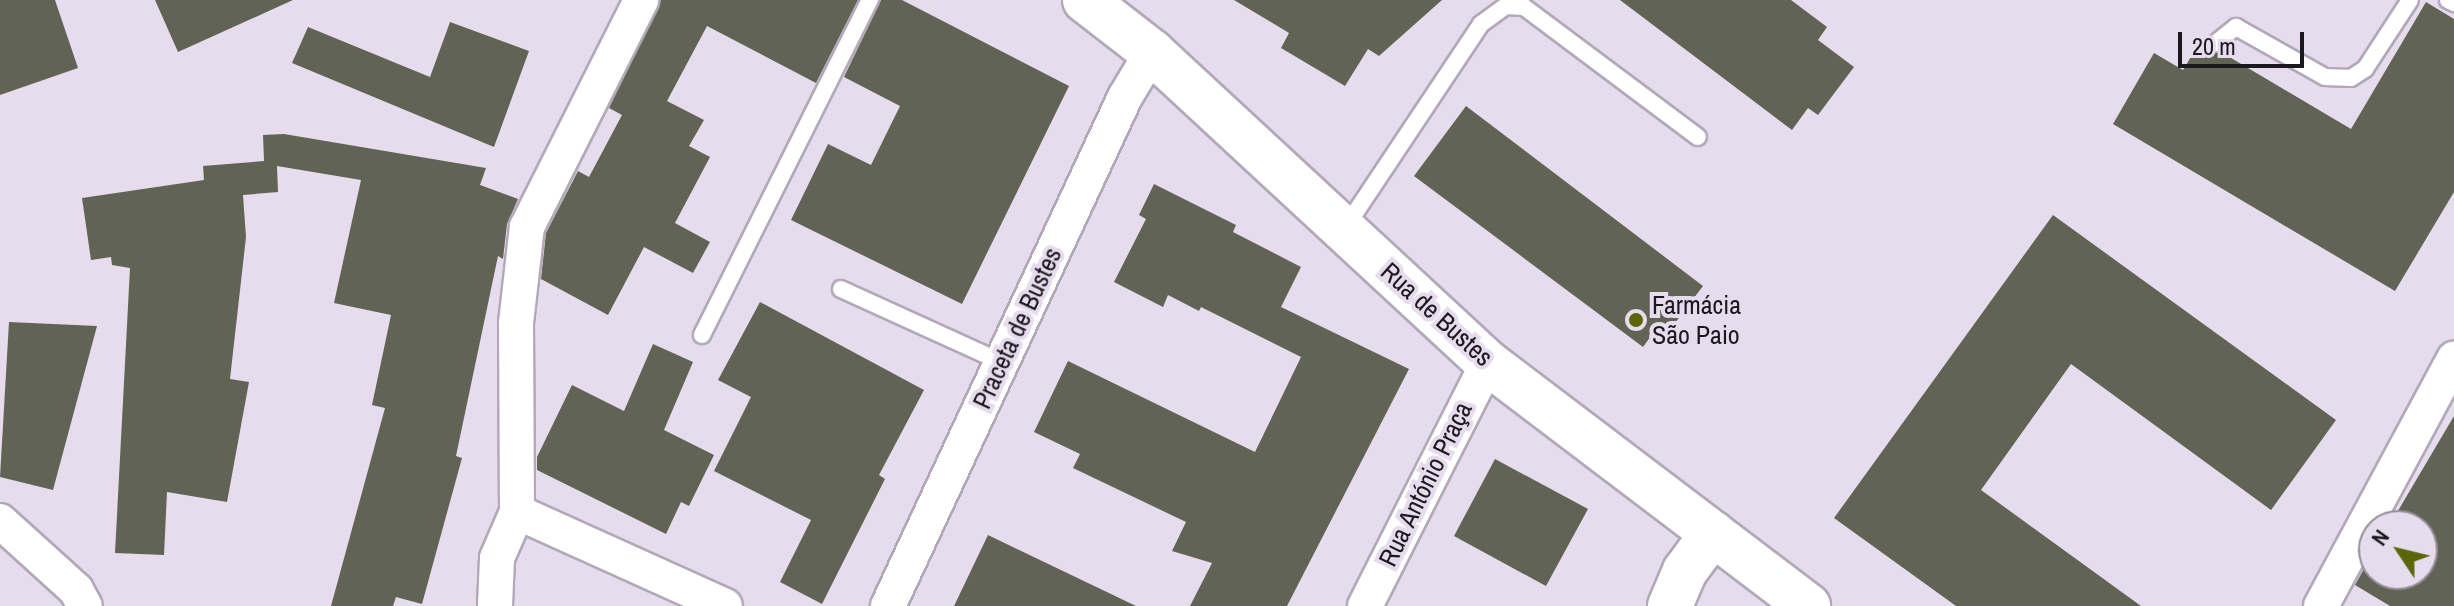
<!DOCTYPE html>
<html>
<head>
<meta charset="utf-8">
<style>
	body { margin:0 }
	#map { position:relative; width:2454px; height:606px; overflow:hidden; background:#e7dced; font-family:"Archivo Narrow",sans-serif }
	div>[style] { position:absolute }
	.building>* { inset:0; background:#616454 }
	.roads { filter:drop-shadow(2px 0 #b2a8b8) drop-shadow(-2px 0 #b2a8b8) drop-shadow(0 2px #b2a8b8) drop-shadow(0 -2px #b2a8b8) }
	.service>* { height:16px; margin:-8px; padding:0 8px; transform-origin:8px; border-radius:8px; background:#fff }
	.minor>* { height:34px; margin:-17px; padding:0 17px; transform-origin:17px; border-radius:17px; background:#fff }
	.secondary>* { height:44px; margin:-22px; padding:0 22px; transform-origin:22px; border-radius:22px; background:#fff }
	.dots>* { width:22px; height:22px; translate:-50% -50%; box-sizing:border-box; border:4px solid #e7dced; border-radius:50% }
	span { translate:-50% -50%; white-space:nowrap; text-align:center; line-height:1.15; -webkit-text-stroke:8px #e7dced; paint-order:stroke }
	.poi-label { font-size:26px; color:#1c191e }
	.left { translate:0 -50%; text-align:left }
	.street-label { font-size:26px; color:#1c191e }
	.north { position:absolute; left:2358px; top:510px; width:80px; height:80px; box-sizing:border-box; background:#e7dced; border:2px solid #968e9a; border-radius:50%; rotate:305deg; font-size:22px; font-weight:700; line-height:32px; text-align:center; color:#1c191e }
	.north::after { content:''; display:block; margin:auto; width:28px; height:36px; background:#5b6609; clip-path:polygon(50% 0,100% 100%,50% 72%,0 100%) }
	.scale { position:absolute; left:2178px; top:32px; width:126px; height:36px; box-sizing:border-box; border:4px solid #1c191e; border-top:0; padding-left:10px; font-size:24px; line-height:28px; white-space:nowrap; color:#1c191e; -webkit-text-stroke:6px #e7dced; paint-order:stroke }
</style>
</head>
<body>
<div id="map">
	<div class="building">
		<div style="clip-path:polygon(0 0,55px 0,78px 68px,0 95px)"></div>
		<div style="clip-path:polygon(155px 0,293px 0,178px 52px)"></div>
		<div style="clip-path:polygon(661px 0,858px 0,816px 83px,707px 26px,667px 101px,704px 120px,689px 146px,710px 157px,675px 223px,710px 242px,693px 273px,644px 247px,608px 315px,541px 279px,546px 233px,578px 171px,589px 177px,622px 115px,609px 108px)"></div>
		<div style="clip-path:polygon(881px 0,902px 0,1069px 86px,962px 304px,791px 220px,828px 144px,871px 165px,900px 106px,844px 77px)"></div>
		<div style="clip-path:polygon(1234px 0,1442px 0,1379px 56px,1368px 49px,1345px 86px,1281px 48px,1289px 33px)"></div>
		<div style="clip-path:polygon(1620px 0,1791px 0,1827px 27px,1818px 40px,1854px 67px,1818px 115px,1808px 108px,1792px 130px)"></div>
		<div style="clip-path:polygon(2426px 2px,2454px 19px,2454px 192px,2395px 291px,2113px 124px,2154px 53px,2183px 70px,2201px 40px,2211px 53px,2221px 52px,2351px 129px)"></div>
		<div style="clip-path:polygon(450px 22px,529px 51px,494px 147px,292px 63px,308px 27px,430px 77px)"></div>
		<div style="clip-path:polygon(1466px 106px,1703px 286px,1669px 331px,1659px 325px,1643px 347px,1414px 176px)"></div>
		<div style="clip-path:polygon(284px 134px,486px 168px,480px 185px,518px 199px,507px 224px,503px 259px,498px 256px,456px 456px,462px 458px,422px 604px,396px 597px,393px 606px,331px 606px,385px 408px,372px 405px,391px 315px,334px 303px,361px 180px,277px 166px,278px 192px,243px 195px,246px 237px,230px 379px,249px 382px,227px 502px,167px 492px,164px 555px,115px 553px,130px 268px,112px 265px,111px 257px,91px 260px,82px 198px,204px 180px,203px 166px,264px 161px,263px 135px)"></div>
		<div style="clip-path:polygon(1154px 184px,1236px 225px,1233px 232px,1301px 267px,1281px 307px,1409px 369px,1287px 606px,1190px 606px,1212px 563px,1172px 551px,1186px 522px,1073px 468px,1080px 454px,1034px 432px,1068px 361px,1255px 452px,1301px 357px,1201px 307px,1199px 311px,1168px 295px,1163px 307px,1114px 282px,1146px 219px,1139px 215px)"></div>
		<div style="clip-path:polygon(2053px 215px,2336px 420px,2271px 510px,2071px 364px,1981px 490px,2141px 606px,1956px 606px,1834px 518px)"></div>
		<div style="clip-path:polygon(760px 302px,924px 390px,879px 475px,885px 479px,822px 604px,780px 582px,811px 520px,714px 471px,751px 397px,718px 380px)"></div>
		<div style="clip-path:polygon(9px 322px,97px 326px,53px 490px,0 477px)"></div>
		<div style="clip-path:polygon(653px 344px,693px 362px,664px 430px,714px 455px,689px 506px,681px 502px,666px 534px,537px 470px,537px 457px,572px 385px,624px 411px)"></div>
		<div style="clip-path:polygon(2454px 416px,2454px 606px,2390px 606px,2355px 585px,2374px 551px,2374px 574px,2422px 574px,2422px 526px,2389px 526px)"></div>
		<div style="clip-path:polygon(1495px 459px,1588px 509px,1546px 586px,1454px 536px)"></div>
		<div style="clip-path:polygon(988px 535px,1136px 606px,954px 606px)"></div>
	</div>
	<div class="roads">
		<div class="service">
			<div style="left:2448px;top:0;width:7px;rotate:27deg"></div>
			<div style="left:2216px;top:43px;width:26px;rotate:-39deg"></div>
			<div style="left:2236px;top:27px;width:102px;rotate:29.3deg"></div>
			<div style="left:2325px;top:77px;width:26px;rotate:2deg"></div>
			<div style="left:2351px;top:78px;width:17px;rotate:-33deg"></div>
			<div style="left:2365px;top:69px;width:82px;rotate:-56.9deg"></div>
			<div style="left:1345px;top:228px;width:245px;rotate:-56.3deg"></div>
			<div style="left:1481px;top:24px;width:31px;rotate:-36deg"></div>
			<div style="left:1506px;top:6px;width:18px;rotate:3deg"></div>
			<div style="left:1524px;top:7px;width:217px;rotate:36.8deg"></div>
			<div style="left:841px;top:289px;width:176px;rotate:24.5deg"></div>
			<div style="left:702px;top:335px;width:375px;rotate:-63.4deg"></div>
		</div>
		<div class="minor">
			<div style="left:517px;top:512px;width:189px;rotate:-90.3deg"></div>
			<div style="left:516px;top:323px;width:97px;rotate:-83.5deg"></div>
			<div style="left:527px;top:227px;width:254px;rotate:-63.3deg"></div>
			<div style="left:0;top:521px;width:103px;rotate:42.2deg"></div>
			<div style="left:76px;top:590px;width:18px;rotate:61deg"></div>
			<div style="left:495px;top:606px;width:48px;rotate:-87.6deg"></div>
			<div style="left:497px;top:558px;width:50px;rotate:-66.5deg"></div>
			<div style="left:517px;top:512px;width:228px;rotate:24.3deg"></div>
			<div style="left:888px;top:606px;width:561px;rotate:-65.03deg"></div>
			<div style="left:1125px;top:97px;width:52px;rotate:-59deg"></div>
			<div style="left:1365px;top:606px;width:272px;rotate:-63.2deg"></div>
			<div style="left:2321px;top:606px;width:281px;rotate:-61.7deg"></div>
		</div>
		<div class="secondary">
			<div style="left:1085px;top:0;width:85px;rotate:37.8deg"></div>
			<div style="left:1152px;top:52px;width:458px;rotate:42.8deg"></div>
			<div style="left:1488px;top:363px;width:402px;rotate:37.2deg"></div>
			<div style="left:1670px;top:606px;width:38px;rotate:-67deg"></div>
			<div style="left:1685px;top:571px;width:47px;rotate:-53.6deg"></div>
		</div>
	</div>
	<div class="dots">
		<div style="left:1636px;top:320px;background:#5b6609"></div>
	</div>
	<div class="poi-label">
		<span class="left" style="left:1652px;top:320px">Farmácia<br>São Paio</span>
	</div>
	<div class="street-label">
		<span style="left:1437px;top:314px;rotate:42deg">Rua de Bustes</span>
		<span style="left:1017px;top:328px;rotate:-65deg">Praceta de Bustes</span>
		<span style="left:1425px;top:484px;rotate:-64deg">Rua António Praça</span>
	</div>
	<div class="north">N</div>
	<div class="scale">20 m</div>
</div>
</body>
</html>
